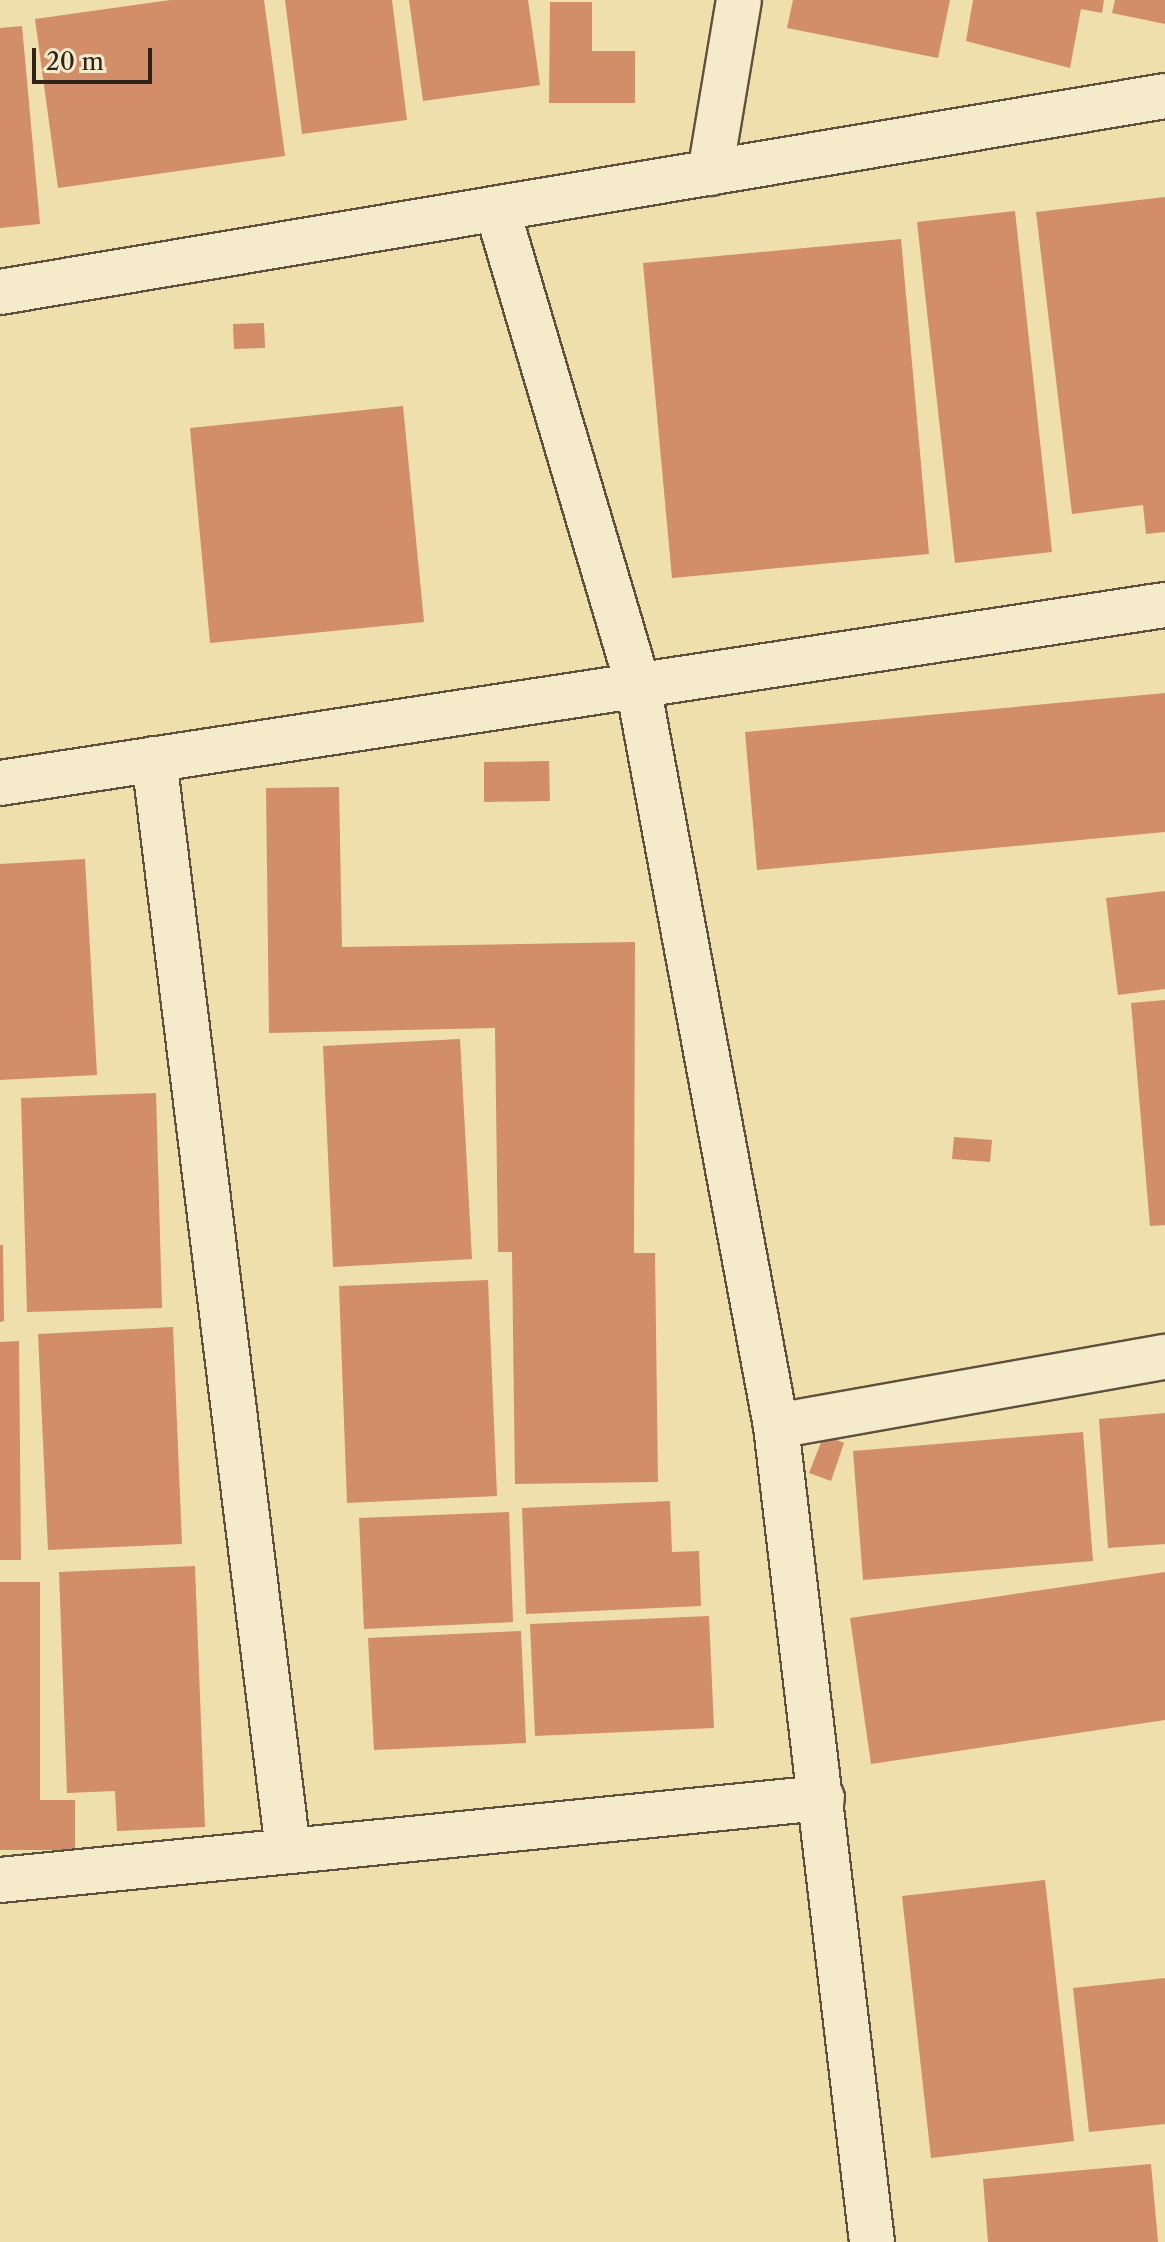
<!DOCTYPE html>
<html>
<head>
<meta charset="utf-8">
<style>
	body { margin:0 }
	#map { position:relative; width:1165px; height:2242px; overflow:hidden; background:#efdfac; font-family:"Libre Caslon Text",serif }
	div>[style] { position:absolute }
	.building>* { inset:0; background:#d28d69 }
	.roads { filter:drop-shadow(2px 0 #5f513e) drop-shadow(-2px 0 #5f513e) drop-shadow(0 2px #5f513e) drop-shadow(0 -2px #5f513e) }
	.minor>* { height:44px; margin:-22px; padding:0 22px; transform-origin:22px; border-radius:22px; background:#f5eac9 }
	.tertiary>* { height:44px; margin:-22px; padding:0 22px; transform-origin:22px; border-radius:22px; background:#f5eac9 }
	span { translate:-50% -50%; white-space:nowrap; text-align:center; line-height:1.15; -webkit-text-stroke:6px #f5eac9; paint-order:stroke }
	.scale { position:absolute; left:32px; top:48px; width:120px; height:36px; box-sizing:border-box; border:4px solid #2f221a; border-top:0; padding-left:10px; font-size:24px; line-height:28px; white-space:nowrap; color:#2f221a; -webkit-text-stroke:6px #f5eac9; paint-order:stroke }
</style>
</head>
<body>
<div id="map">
	<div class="building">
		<div style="clip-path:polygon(170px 0,264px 0,285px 156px,58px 188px,35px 19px)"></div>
		<div style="clip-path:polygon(285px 0,392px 0,407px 120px,302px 134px)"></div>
		<div style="clip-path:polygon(409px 0,528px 0,540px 85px,423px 101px)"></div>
		<div style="clip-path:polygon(793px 0,950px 0,938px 58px,787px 28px)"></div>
		<div style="clip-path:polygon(973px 0,1104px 0,1102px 13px,1081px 9px,1070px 68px,966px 41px)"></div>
		<div style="clip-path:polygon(1115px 0,1165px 0,1165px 24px,1112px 13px)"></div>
		<div style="clip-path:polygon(550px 2px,592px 2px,592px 51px,635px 51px,635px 103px,549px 103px)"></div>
		<div style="clip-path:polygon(22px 26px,40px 224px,0 228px,0 28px)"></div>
		<div style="clip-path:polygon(1165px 197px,1165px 532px,1146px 534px,1143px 505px,1072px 514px,1036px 212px)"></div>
		<div style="clip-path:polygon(1015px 211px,1052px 552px,955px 563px,917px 222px)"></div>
		<div style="clip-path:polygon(901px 239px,929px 554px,672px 578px,643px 263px)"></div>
		<div style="clip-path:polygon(264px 323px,265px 348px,234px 349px,233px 324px)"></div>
		<div style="clip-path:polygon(403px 406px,424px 622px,210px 643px,190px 428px)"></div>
		<div style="clip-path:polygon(1165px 693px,1165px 832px,757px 870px,745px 732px)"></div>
		<div style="clip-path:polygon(549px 761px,550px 801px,484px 802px,484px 762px)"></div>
		<div style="clip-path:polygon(339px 787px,342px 947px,635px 942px,634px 1253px,655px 1253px,658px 1482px,515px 1484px,512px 1252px,498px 1252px,495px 1028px,269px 1033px,266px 788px)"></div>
		<div style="clip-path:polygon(85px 859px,97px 1075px,0 1080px,0 864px)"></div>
		<div style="clip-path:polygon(1165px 891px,1165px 989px,1118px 995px,1106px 898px)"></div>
		<div style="clip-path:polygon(1165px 1000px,1165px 1225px,1150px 1226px,1131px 1003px)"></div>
		<div style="clip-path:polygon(460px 1039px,472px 1259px,333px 1267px,323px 1046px)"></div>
		<div style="clip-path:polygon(156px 1093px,162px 1308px,27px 1312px,21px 1098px)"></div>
		<div style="clip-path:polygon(954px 1137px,992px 1140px,990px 1162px,952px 1159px)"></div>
		<div style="clip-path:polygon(0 1245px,3px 1245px,4px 1321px,0 1322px)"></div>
		<div style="clip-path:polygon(488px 1280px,497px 1496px,347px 1503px,339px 1286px)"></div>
		<div style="clip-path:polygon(173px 1327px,182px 1544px,48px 1550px,38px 1334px)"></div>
		<div style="clip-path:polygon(19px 1341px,21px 1560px,0 1560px,0 1342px)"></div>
		<div style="clip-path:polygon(1165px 1413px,1165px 1544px,1108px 1548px,1099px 1419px)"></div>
		<div style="clip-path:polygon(1083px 1432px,1093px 1561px,863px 1580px,853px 1451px)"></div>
		<div style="clip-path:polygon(824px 1435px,844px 1443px,831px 1481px,809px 1473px)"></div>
		<div style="clip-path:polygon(670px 1501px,672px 1552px,699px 1551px,701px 1606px,526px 1614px,522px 1508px)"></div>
		<div style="clip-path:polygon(509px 1512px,513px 1622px,364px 1629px,359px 1518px)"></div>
		<div style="clip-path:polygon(195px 1566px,205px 1827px,117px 1831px,115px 1791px,67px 1793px,59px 1572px)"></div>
		<div style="clip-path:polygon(1165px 1572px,1165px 1720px,871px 1764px,850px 1618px)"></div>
		<div style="clip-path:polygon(0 1582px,40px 1582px,40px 1800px,75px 1800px,75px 1850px,0 1850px)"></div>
		<div style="clip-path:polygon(709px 1616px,714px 1728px,535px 1736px,530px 1624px)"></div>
		<div style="clip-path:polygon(521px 1631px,526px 1743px,374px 1750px,368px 1638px)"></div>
		<div style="clip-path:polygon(1045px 1880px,1074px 2141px,931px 2158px,902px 1896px)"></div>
		<div style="clip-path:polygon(1165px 1978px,1165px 2124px,1089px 2132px,1073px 1988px)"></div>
		<div style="clip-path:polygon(1151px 2164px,1158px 2242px,988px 2242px,983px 2179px)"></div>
	</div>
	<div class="roads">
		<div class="minor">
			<div style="left:710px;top:173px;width:175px;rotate:-80.5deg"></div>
			<div style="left:154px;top:759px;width:1100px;rotate:83deg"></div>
			<div style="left:0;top:783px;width:1179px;rotate:-8.69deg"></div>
			<div style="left:776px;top:1426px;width:395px;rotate:-10.1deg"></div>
		</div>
		<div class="tertiary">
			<div style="left:497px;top:209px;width:497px;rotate:73.5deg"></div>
			<div style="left:638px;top:686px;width:753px;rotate:79.44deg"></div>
			<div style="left:776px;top:1426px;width:822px;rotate:83.29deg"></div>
			<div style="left:0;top:292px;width:1181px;rotate:-9.55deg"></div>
			<div style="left:0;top:1880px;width:826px;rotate:-5.7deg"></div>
		</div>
	</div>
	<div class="scale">20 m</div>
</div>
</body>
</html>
